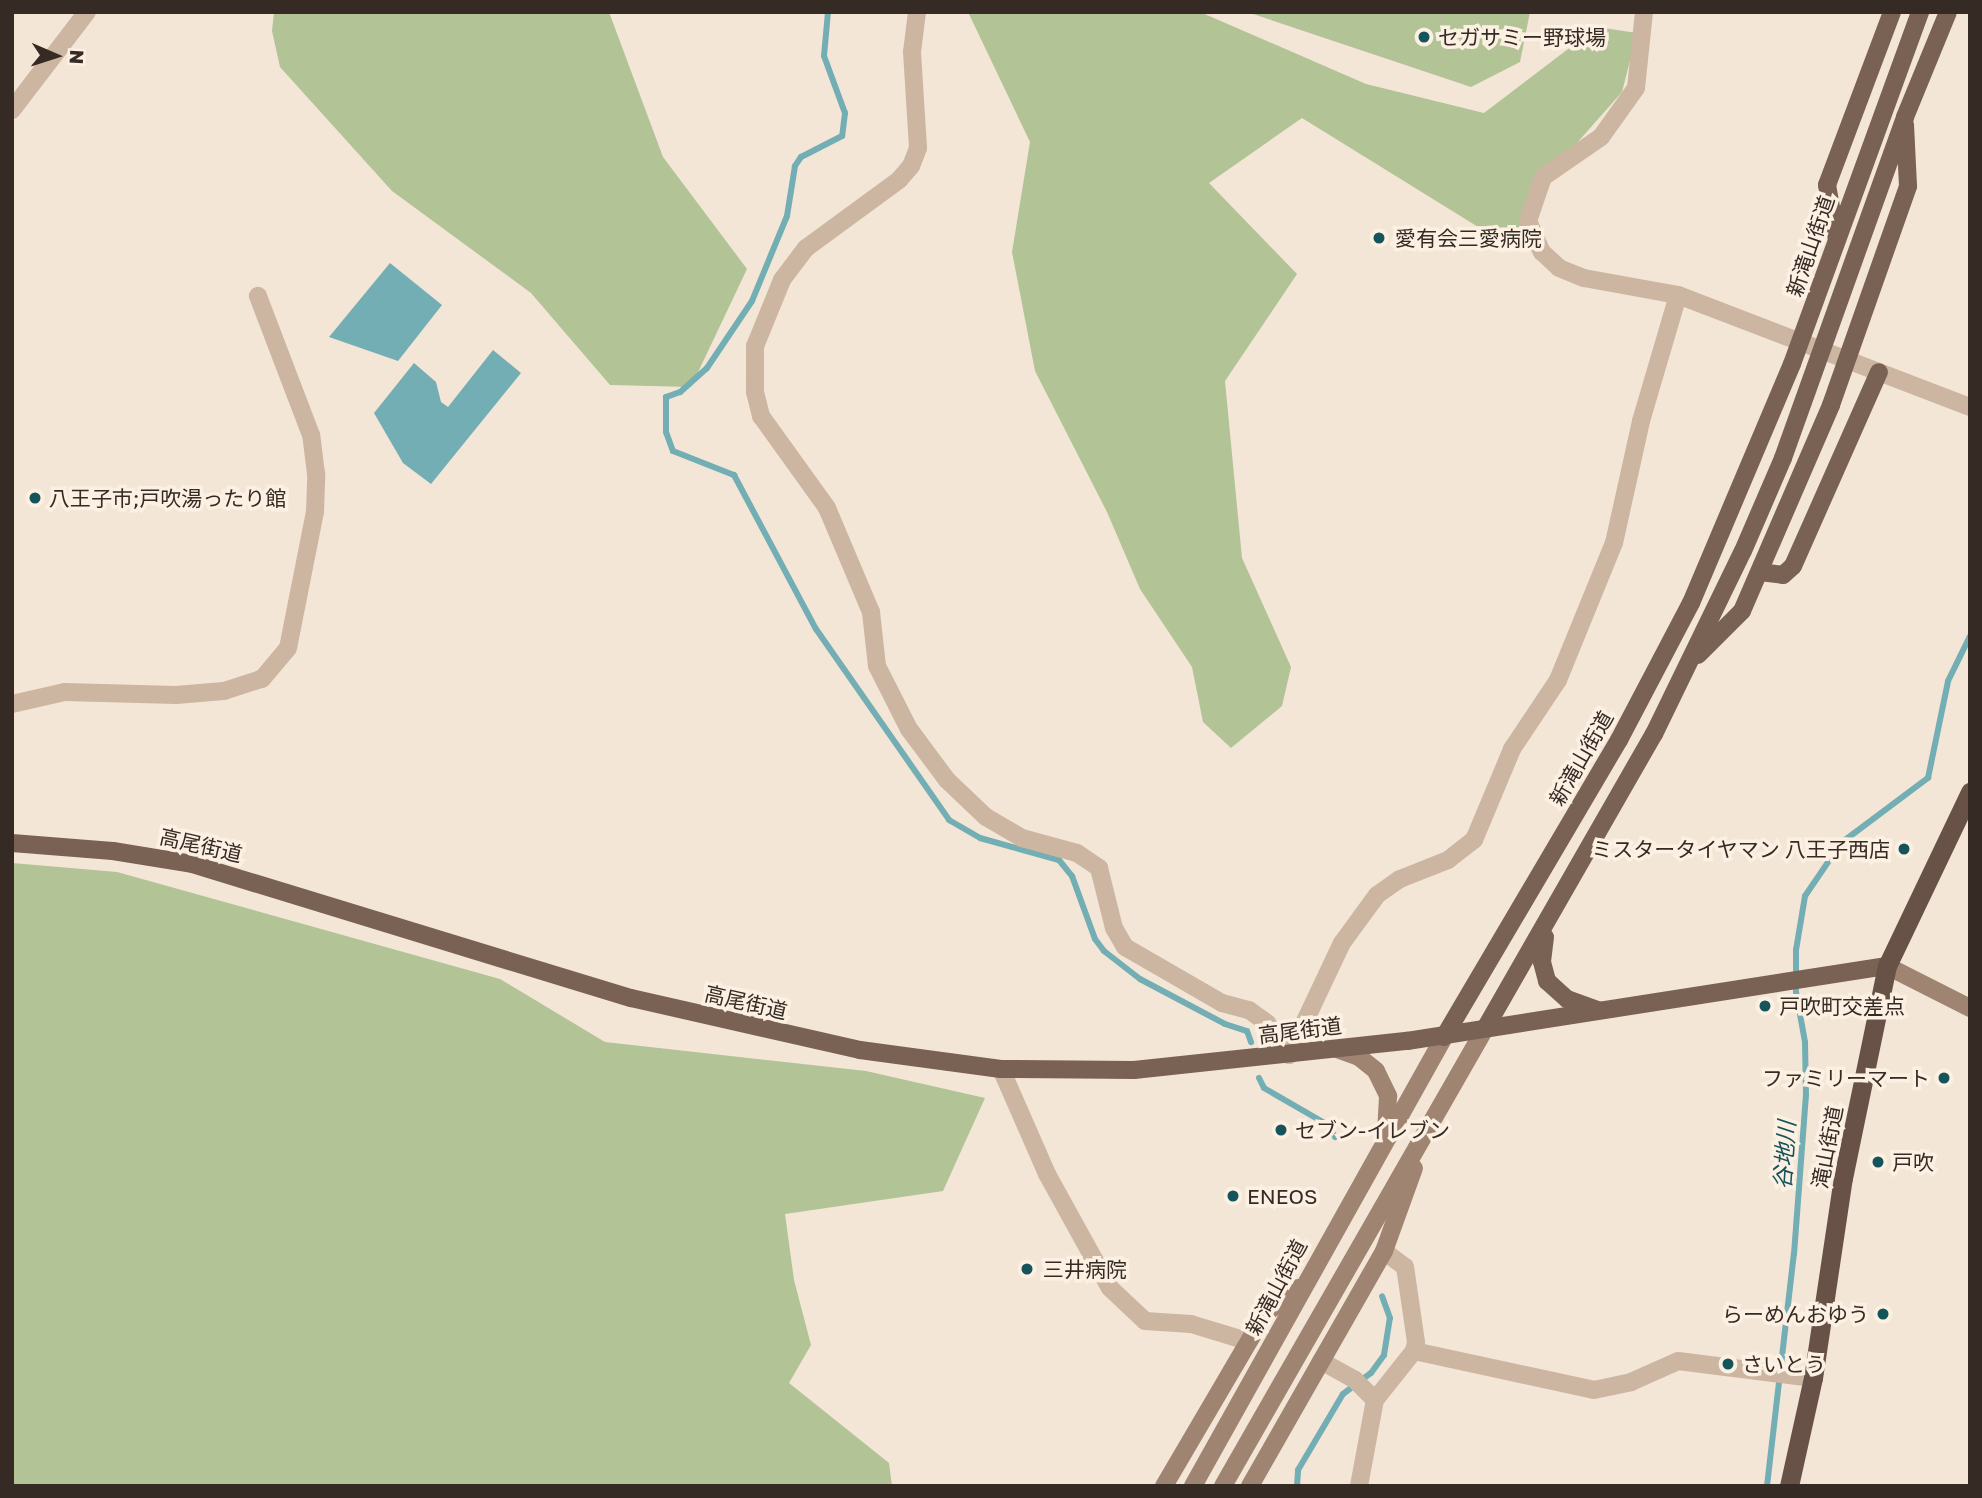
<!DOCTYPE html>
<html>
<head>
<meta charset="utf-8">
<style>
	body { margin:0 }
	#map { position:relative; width:1982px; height:1498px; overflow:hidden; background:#f3e6d6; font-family:"Golos Text","Noto Sans JP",sans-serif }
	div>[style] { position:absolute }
	.green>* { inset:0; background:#b2c395 }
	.water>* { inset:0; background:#72aeb3 }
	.stream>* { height:6px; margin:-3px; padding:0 3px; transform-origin:3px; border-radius:3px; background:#72aeb3 }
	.minor>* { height:18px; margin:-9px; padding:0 9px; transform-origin:9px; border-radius:9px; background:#ccb6a1 }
	.secondary>* { height:18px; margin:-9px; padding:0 9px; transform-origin:9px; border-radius:9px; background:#a08472 }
	.primary>* { height:18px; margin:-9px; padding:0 9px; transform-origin:9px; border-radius:9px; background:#796154 }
	.trunk>* { height:19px; margin:-9.5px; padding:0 9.5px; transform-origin:9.5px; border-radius:9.5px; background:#685248 }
	.dots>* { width:19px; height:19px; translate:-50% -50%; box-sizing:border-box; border:4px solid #fbf0e2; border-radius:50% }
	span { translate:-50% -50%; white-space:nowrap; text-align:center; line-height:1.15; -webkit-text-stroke:7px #fbf0e2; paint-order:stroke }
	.poi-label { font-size:21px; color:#362a25 }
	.left { translate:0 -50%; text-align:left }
	.right { translate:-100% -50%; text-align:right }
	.street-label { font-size:21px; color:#362a25 }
	.water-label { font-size:23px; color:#16545b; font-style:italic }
	.frame { position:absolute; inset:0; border:14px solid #362a25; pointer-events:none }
	.north { position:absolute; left:21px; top:21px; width:70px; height:70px; -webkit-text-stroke:5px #fbf0e2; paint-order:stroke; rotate:93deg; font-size:19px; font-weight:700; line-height:28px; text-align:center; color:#362a25 }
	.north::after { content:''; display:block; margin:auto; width:24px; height:32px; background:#362a25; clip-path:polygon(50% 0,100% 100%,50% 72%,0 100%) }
</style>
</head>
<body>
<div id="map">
	<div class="green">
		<div style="clip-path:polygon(274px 12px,609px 12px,663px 157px,747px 269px,691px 387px,610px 385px,531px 293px,392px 191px,280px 67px,272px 31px)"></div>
		<div style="clip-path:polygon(968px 12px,1200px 12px,1366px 84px,1484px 113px,1597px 27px,1637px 33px,1622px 92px,1561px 161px,1517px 251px,1302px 118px,1209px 183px,1297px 274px,1225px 381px,1242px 558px,1291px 667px,1282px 706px,1231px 748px,1203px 722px,1192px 667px,1140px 589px,1107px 512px,1035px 371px,1012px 252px,1030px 142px)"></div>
		<div style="clip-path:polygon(1247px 12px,1530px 12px,1520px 62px,1471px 87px)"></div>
		<div style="clip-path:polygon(12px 863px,117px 872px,500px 979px,605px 1042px,866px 1071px,985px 1098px,943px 1191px,785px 1214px,794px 1280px,811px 1345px,789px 1383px,889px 1463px,892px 1486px,12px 1486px)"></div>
	</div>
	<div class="water">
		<div style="clip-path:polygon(390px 263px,442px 305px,398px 361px,329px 337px)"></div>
		<div style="clip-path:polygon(493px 350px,521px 373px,431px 484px,403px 463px,374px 413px,414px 363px,436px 382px,441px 402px,448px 407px)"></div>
	</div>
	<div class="stream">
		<div style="left:828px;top:12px;width:44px;rotate:95.2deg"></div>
		<div style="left:824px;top:56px;width:61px;rotate:69.8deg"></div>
		<div style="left:845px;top:113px;width:23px;rotate:97deg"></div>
		<div style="left:842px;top:136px;width:46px;rotate:152.9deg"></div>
		<div style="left:801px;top:157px;width:11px;rotate:124deg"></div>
		<div style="left:795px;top:166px;width:51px;rotate:99.1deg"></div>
		<div style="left:787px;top:216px;width:92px;rotate:112.4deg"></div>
		<div style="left:752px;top:301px;width:81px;rotate:123.9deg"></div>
		<div style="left:707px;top:368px;width:36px;rotate:138deg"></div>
		<div style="left:680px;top:392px;width:15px;rotate:160deg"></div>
		<div style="left:666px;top:397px;width:35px;rotate:90deg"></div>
		<div style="left:666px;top:432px;width:20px;rotate:70deg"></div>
		<div style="left:673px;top:451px;width:66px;rotate:21.5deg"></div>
		<div style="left:734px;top:475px;width:174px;rotate:62deg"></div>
		<div style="left:816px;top:629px;width:233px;rotate:55.1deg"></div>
		<div style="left:949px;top:820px;width:36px;rotate:30deg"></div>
		<div style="left:980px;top:838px;width:82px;rotate:15.6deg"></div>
		<div style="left:1059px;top:860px;width:21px;rotate:51deg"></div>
		<div style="left:1072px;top:876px;width:67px;rotate:69.9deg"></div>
		<div style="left:1095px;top:939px;width:15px;rotate:53deg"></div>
		<div style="left:1104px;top:951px;width:46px;rotate:37.9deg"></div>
		<div style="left:1140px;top:979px;width:96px;rotate:27.9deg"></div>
		<div style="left:1225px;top:1024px;width:23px;rotate:18deg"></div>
		<div style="left:1247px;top:1031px;width:12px;rotate:70deg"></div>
		<div style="left:1259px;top:1078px;width:11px;rotate:63deg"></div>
		<div style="left:1264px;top:1088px;width:74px;rotate:30deg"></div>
		<div style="left:1328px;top:1125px;width:14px;rotate:60deg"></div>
		<div style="left:1297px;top:1486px;width:16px;rotate:-86deg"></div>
		<div style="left:1298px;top:1470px;width:88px;rotate:-59.4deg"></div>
		<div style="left:1343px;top:1394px;width:35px;rotate:-37deg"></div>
		<div style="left:1371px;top:1373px;width:22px;rotate:-54deg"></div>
		<div style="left:1384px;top:1355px;width:37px;rotate:-81deg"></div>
		<div style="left:1390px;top:1318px;width:23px;rotate:-110deg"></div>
		<div style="left:1767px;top:1486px;width:234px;rotate:-83.4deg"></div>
		<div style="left:1794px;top:1254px;width:159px;rotate:-85.7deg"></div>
		<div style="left:1806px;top:1095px;width:53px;rotate:-91.1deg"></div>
		<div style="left:1805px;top:1042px;width:51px;rotate:-100.2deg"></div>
		<div style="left:1796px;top:992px;width:42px;rotate:-90deg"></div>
		<div style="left:1796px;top:950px;width:55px;rotate:-80.5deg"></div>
		<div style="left:1805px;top:896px;width:64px;rotate:-55.8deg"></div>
		<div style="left:1841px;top:843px;width:109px;rotate:-36.8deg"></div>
		<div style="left:1928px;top:778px;width:99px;rotate:-78.3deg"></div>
		<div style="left:1948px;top:681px;width:50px;rotate:-63.9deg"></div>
	</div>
	<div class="minor">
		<div style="left:917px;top:12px;width:40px;rotate:97.1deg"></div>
		<div style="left:912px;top:52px;width:96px;rotate:86.4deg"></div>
		<div style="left:918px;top:148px;width:19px;rotate:111deg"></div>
		<div style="left:911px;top:166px;width:18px;rotate:131deg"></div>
		<div style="left:899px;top:180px;width:115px;rotate:143.8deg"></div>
		<div style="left:806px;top:248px;width:40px;rotate:127deg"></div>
		<div style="left:782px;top:280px;width:71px;rotate:112.2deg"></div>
		<div style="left:755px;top:346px;width:46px;rotate:90deg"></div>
		<div style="left:755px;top:392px;width:25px;rotate:76deg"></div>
		<div style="left:761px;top:416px;width:113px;rotate:54.3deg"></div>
		<div style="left:827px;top:508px;width:113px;rotate:67.1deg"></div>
		<div style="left:871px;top:612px;width:54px;rotate:83.7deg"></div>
		<div style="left:877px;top:666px;width:71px;rotate:63.1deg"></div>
		<div style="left:909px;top:729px;width:64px;rotate:53.3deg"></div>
		<div style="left:947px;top:780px;width:54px;rotate:43.5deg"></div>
		<div style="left:986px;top:817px;width:42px;rotate:30.3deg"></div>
		<div style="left:1022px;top:838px;width:57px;rotate:15.3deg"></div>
		<div style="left:1077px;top:853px;width:27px;rotate:34deg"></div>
		<div style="left:1099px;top:868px;width:62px;rotate:76deg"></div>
		<div style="left:1114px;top:928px;width:22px;rotate:60deg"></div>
		<div style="left:1125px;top:947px;width:112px;rotate:30deg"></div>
		<div style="left:1222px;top:1003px;width:28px;rotate:15deg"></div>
		<div style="left:1249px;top:1010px;width:22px;rotate:36deg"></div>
		<div style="left:1267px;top:1023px;width:39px;rotate:55deg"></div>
		<div style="left:1644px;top:12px;width:76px;rotate:96deg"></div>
		<div style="left:1636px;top:88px;width:60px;rotate:125.5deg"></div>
		<div style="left:1601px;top:137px;width:70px;rotate:145.4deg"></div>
		<div style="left:1543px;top:177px;width:46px;rotate:108.8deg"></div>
		<div style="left:1528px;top:221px;width:34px;rotate:66deg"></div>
		<div style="left:1542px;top:252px;width:23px;rotate:43deg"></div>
		<div style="left:1559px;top:268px;width:27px;rotate:22deg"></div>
		<div style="left:1584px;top:278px;width:96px;rotate:10.3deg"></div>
		<div style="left:1678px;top:295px;width:313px;rotate:21deg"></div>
		<div style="left:12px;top:110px;width:123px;rotate:-52.6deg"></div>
		<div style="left:12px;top:704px;width:54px;rotate:-12.8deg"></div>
		<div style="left:65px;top:692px;width:111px;rotate:1.5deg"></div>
		<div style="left:176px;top:695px;width:48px;rotate:-4.8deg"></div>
		<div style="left:224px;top:691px;width:40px;rotate:-18deg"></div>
		<div style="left:262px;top:679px;width:40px;rotate:-50deg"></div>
		<div style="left:288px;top:648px;width:139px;rotate:-78.8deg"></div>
		<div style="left:315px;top:512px;width:38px;rotate:-88deg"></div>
		<div style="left:316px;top:474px;width:39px;rotate:-97deg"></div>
		<div style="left:311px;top:435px;width:149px;rotate:-110.9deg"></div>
		<div style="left:1289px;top:1055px;width:124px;rotate:-64.7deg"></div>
		<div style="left:1342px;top:943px;width:59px;rotate:-53.9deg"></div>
		<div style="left:1377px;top:895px;width:28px;rotate:-35deg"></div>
		<div style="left:1400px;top:879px;width:52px;rotate:-21.6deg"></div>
		<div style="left:1448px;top:860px;width:33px;rotate:-38deg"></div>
		<div style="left:1474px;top:840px;width:99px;rotate:-67.3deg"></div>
		<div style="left:1512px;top:749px;width:83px;rotate:-56.3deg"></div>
		<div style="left:1558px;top:680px;width:148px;rotate:-67.8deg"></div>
		<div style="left:1614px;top:543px;width:125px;rotate:-77.5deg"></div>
		<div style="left:1641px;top:421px;width:131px;rotate:-73.6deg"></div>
		<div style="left:1001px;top:1069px;width:115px;rotate:66.3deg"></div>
		<div style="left:1047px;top:1174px;width:130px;rotate:61.1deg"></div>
		<div style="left:1110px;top:1288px;width:48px;rotate:43.3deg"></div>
		<div style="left:1145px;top:1321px;width:46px;rotate:3.7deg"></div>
		<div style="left:1191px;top:1324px;width:59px;rotate:16.9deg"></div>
		<div style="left:1414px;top:1351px;width:184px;rotate:12.2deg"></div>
		<div style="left:1594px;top:1390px;width:38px;rotate:-12deg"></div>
		<div style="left:1631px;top:1382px;width:51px;rotate:-24.1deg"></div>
		<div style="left:1678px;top:1361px;width:136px;rotate:7.2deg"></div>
		<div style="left:1321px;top:1361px;width:39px;rotate:29deg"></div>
		<div style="left:1355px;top:1380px;width:28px;rotate:45deg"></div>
		<div style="left:1359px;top:1486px;width:87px;rotate:-79.5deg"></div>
		<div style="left:1375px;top:1400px;width:63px;rotate:-51.5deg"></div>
		<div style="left:1414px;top:1351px;width:9px;rotate:-77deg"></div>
		<div style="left:1416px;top:1342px;width:76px;rotate:-98.3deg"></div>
		<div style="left:1405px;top:1267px;width:26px;rotate:-143deg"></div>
	</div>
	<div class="secondary">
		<div style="left:1887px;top:966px;width:93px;rotate:26.8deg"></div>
		<div style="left:1337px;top:1049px;width:23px;rotate:20deg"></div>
		<div style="left:1359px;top:1057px;width:22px;rotate:39deg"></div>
		<div style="left:1376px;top:1071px;width:28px;rotate:64deg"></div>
		<div style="left:1388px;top:1096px;width:33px;rotate:93deg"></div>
		<div style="left:1164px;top:1486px;width:199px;rotate:-59.6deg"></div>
		<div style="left:1265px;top:1314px;width:42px;rotate:-38.2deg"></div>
		<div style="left:1193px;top:1486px;width:514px;rotate:-60.79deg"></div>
		<div style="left:1223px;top:1486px;width:529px;rotate:-60.19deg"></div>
		<div style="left:1250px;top:1486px;width:271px;rotate:-60.3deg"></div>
		<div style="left:1384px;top:1251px;width:88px;rotate:-70.1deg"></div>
	</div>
	<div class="primary">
		<div style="left:1837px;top:240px;width:56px;rotate:-100.3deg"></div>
		<div style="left:1827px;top:185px;width:185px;rotate:-69.4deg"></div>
		<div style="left:1760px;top:572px;width:23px;rotate:7deg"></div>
		<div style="left:1783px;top:575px;width:13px;rotate:-42deg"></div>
		<div style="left:1793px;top:566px;width:212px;rotate:-66.1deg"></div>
		<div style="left:1698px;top:655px;width:62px;rotate:-45deg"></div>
		<div style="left:1742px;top:611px;width:224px;rotate:-66.6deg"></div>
		<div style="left:1831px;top:405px;width:232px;rotate:-70.6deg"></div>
		<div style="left:1908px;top:186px;width:62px;rotate:-92.8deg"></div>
		<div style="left:12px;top:843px;width:101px;rotate:4.5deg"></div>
		<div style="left:113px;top:851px;width:80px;rotate:9.3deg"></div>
		<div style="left:192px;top:864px;width:459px;rotate:17deg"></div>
		<div style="left:631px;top:998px;width:235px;rotate:12.8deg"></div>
		<div style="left:860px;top:1050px;width:142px;rotate:7.7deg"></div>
		<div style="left:1001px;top:1069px;width:133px;rotate:0.4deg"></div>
		<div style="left:1134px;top:1070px;width:275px;rotate:-6.1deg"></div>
		<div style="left:1407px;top:1041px;width:486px;rotate:-8.9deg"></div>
		<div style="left:1545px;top:937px;width:25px;rotate:97deg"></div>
		<div style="left:1542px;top:962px;width:20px;rotate:75deg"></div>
		<div style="left:1547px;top:981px;width:27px;rotate:42deg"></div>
		<div style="left:1567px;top:999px;width:33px;rotate:20deg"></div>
		<div style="left:1486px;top:1027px;width:338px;rotate:-60.2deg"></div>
		<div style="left:1654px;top:734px;width:203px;rotate:-64.1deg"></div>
		<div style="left:1743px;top:551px;width:101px;rotate:-66.7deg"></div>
		<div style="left:1783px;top:458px;width:362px;rotate:-70.3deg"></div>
		<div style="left:1905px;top:117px;width:113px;rotate:-67.7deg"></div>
		<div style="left:1444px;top:1037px;width:345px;rotate:-59.5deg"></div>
		<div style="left:1619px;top:740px;width:155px;rotate:-62.3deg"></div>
		<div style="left:1691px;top:603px;width:259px;rotate:-67.1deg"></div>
		<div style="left:1792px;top:364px;width:375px;rotate:-70deg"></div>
	</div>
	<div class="trunk">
		<div style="left:1789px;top:1486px;width:111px;rotate:-77.5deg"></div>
		<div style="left:1813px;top:1378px;width:202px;rotate:-81.5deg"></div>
		<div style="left:1843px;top:1178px;width:217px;rotate:-78.3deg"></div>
		<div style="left:1887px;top:966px;width:193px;rotate:-64.5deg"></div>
	</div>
	<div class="dots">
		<div style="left:1424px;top:37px;background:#16545b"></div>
		<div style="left:1379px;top:238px;background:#16545b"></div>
		<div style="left:35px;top:498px;background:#16545b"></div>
		<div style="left:1904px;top:849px;background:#16545b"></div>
		<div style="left:1765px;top:1006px;background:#16545b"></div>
		<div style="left:1944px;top:1078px;background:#16545b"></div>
		<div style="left:1281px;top:1130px;background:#16545b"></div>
		<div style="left:1878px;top:1162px;background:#16545b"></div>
		<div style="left:1233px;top:1196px;background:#16545b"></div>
		<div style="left:1027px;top:1269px;background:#16545b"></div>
		<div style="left:1883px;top:1314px;background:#16545b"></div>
		<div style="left:1728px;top:1364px;background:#16545b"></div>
	</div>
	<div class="poi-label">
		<span class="left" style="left:1438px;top:37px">セガサミー野球場</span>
		<span class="left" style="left:1395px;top:238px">愛有会三愛病院</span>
		<span class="left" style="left:49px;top:498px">八王子市;戸吹湯ったり館</span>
		<span class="right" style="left:1890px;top:849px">ミスタータイヤマン 八王子西店</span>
		<span class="left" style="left:1779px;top:1006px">戸吹町交差点</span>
		<span class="right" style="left:1930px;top:1078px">ファミリーマート</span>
		<span class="left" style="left:1295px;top:1130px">セブン-イレブン</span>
		<span class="left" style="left:1892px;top:1162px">戸吹</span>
		<span class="left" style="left:1247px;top:1196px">ENEOS</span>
		<span class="left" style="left:1043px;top:1269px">三井病院</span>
		<span class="right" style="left:1869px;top:1314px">らーめんおゆう</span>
		<span class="left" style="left:1742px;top:1364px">さいとう</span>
	</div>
	<div class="street-label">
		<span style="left:1810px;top:246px;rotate:-71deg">新滝山街道</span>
		<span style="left:1581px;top:758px;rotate:-60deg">新滝山街道</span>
		<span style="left:201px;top:845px;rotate:13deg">高尾街道</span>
		<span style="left:746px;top:1002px;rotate:13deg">高尾街道</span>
		<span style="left:1300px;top:1030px;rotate:-7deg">高尾街道</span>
		<span style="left:1827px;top:1147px;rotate:-79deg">滝山街道</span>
		<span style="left:1276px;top:1287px;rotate:-62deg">新滝山街道</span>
	</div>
	<div class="water-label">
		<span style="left:1784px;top:1155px;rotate:-86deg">谷地川</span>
	</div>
	<div class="frame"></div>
	<div class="north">N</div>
</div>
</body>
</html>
